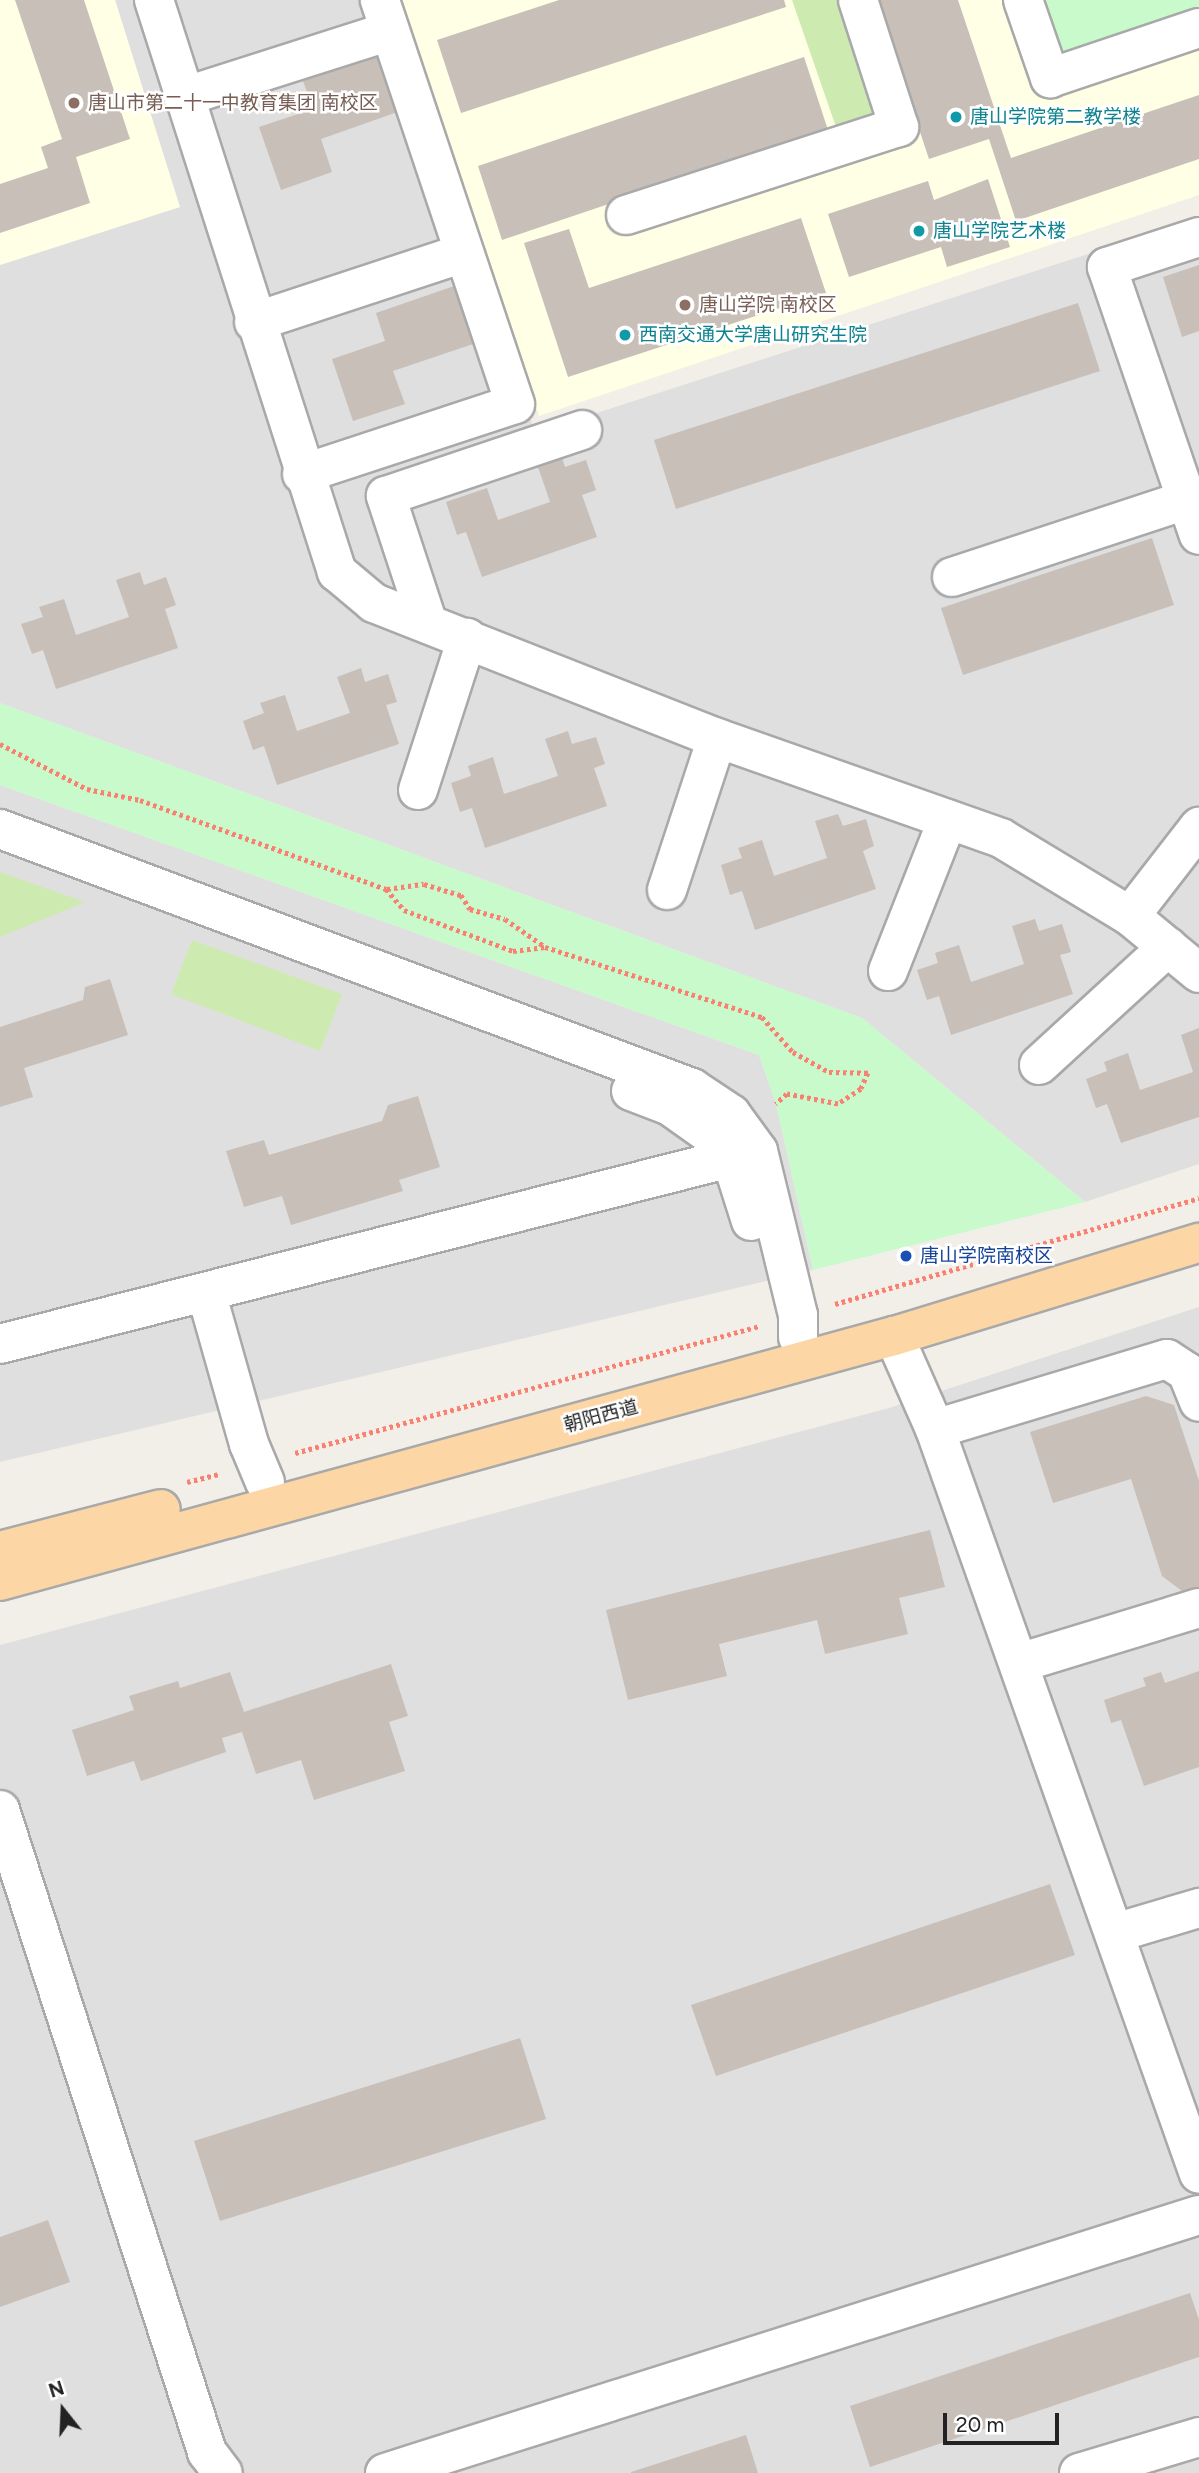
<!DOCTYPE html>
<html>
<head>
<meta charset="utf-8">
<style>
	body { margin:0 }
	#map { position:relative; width:1199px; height:2473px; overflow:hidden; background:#f2efe9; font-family:Figtree,"Noto Sans SC",sans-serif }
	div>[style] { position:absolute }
	.residential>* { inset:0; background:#e0dfdf }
	.education>* { inset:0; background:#ffffe5 }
	.grass>* { inset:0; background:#cdebb0 }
	.park>* { inset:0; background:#c8facc }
	.building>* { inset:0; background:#c7bfb8 }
	.path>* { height:4.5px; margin-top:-2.25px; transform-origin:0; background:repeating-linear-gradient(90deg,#fa8072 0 3.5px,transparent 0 7px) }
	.roads { filter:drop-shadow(2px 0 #a9a9a9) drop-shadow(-2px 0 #a9a9a9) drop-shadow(0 2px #a9a9a9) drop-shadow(0 -2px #a9a9a9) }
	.minor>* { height:38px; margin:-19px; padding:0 19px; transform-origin:19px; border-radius:19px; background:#fff }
	.major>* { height:38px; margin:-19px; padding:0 19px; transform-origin:19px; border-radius:19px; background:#fcd6a4 }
	.dots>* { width:19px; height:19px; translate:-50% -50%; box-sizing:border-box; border:4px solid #fff; border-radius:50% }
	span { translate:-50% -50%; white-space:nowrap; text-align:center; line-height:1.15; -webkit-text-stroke:5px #fff; paint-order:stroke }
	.education-label { font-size:19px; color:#785e54 }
	.left { translate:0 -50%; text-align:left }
	.culture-label { font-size:19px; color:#0d838f }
	.transit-label { font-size:19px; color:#164399 }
	.street-label { font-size:19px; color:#222 }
	.north { position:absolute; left:28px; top:2375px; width:70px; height:70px; -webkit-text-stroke:5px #fff; paint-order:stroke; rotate:342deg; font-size:19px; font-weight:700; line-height:28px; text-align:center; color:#222 }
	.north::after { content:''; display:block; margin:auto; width:24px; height:32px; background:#222; clip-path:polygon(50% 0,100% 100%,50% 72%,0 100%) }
	.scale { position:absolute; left:943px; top:2413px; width:116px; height:32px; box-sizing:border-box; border:4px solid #222; border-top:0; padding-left:9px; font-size:21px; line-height:24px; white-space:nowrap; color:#222; -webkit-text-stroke:5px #fff; paint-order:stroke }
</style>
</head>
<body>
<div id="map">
	<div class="residential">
		<div style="clip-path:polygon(115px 0,389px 0,535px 433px,1199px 218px,1199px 1164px,1085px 1202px,862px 1018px,0 703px,0 265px,179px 207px)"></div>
		<div style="clip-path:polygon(0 785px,759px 1055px,776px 1104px,813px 1270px,0 1462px)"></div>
		<div style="clip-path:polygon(1199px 1307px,1199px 2473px,0 2473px,0 1645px,889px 1408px)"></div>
	</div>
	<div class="education">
		<div style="clip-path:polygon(0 0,115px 0,180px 207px,0 265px)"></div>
		<div style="clip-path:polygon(402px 0,1199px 0,1199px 195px,539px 416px)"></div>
	</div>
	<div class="grass">
		<div style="clip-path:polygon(792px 0,857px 0,893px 109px,836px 127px)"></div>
		<div style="clip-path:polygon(0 872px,85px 902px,0 937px)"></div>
		<div style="clip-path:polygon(192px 940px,342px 994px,320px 1051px,171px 994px)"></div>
	</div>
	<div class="park">
		<div style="clip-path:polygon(1040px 0,1199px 0,1199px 11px,1059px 58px)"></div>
		<div style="clip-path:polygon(0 703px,862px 1018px,1085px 1202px,813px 1270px,776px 1104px,759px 1055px,0 785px)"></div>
	</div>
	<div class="building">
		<div style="clip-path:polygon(15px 0,84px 0,130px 139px,76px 157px,90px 203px,0 233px,0 184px,48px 168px,41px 147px,62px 139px)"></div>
		<div style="clip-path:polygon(559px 0,784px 0,786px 7px,461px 113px,437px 40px)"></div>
		<div style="clip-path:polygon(876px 0,958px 0,1011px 158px,1199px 95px,1199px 159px,1016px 221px,989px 139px,929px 159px)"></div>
		<div style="clip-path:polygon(387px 53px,406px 109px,321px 139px,332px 172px,281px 190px,259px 127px,313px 109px,303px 81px)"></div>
		<div style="clip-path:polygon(804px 57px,828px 130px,502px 240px,478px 166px)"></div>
		<div style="clip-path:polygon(988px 179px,1010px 247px,947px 267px,941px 247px,849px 277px,828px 214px,928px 181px,934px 200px)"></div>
		<div style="clip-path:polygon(801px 218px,826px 293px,568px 377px,524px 243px,569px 229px,589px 288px)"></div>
		<div style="clip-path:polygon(1199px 265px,1199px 331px,1182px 337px,1163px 277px)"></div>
		<div style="clip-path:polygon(460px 284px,479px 342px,393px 371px,405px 404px,353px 421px,332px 359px,385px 341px,376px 313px)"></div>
		<div style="clip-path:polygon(1078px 303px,1100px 371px,676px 509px,654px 440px)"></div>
		<div style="clip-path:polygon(562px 458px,565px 467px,586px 460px,596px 490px,582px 495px,597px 537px,482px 577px,466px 532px,457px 535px,446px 502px,487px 488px,498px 520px,550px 502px,538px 467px)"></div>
		<div style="clip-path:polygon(1152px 538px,1174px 605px,963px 675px,941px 608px)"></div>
		<div style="clip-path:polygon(140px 572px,144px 585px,166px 577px,176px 605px,165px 609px,178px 648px,56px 689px,43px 650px,32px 654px,21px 624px,43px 617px,39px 607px,64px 599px,76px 635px,129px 617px,116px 580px)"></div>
		<div style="clip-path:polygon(361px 668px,365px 682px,388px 674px,397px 702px,386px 705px,399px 744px,277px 785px,264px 746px,253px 750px,243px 721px,264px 713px,260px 703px,285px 695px,297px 731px,350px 713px,337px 677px)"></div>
		<div style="clip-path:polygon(568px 731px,572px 744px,596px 737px,605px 764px,594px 768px,607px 806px,485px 848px,472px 808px,460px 812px,451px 783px,471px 776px,468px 766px,493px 757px,504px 794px,558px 776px,545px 739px)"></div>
		<div style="clip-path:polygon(838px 814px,843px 826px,866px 819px,874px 846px,863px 851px,876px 889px,755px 930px,742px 891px,730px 895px,721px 865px,742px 858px,738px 848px,762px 840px,774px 876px,827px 858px,815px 821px)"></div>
		<div style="clip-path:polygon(1035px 919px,1039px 931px,1062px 924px,1071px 952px,1060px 955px,1073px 994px,951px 1035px,939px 996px,927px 1000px,917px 970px,938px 963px,935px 953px,959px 945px,971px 982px,1024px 964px,1012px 926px)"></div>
		<div style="clip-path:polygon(110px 979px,128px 1035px,24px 1068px,33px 1097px,0 1107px,0 1027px,83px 1000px,85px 987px)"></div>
		<div style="clip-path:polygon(1199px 1028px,1199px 1117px,1121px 1143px,1107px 1104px,1096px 1108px,1086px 1079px,1107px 1071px,1104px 1062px,1128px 1053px,1140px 1090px,1193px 1072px,1181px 1035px)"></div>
		<div style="clip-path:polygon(418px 1096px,440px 1167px,399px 1180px,403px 1191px,291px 1225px,282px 1196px,244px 1207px,226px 1151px,264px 1140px,269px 1155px,382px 1121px,388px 1105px)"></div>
		<div style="clip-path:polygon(1146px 1396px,1174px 1405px,1199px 1481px,1199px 1589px,1186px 1594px,1162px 1576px,1131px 1479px,1053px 1503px,1030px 1432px)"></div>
		<div style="clip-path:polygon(930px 1530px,945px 1587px,899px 1598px,908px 1634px,825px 1654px,817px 1620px,719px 1644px,727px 1676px,628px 1700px,606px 1610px)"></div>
		<div style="clip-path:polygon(391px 1664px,408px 1716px,389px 1722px,405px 1771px,314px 1800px,301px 1760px,256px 1774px,242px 1732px,222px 1738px,226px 1752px,141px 1781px,134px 1761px,87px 1776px,72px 1730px,134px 1710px,129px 1696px,178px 1681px,180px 1688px,230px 1672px,244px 1712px)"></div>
		<div style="clip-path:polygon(1199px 1671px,1199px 1767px,1144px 1786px,1121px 1720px,1111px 1723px,1104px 1700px,1146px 1686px,1143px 1678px,1161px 1672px,1165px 1683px)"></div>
		<div style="clip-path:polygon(1050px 1884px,1075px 1955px,716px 2076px,691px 2005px)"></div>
		<div style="clip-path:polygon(520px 2038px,546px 2119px,220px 2221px,194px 2141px)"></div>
		<div style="clip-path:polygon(48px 2220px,70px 2282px,0 2307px,0 2237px)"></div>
		<div style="clip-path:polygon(1190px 2293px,1199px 2320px,1199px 2357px,870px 2467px,850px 2406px)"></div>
		<div style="clip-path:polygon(746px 2435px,758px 2473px,631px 2473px,631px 2472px)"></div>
	</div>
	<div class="path">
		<div style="left:0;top:744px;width:98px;rotate:27.3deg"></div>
		<div style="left:87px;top:789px;width:54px;rotate:11.7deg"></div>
		<div style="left:140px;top:800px;width:262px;rotate:19.9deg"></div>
		<div style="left:386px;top:889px;width:28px;rotate:49deg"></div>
		<div style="left:404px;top:910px;width:116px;rotate:20.6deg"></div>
		<div style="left:513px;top:951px;width:32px;rotate:-7deg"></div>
		<div style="left:545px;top:947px;width:228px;rotate:17.9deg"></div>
		<div style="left:762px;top:1017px;width:47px;rotate:48.5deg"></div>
		<div style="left:793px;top:1052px;width:41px;rotate:29.1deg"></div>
		<div style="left:829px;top:1072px;width:39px;rotate:1deg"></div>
		<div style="left:868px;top:1073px;width:17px;rotate:114deg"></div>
		<div style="left:861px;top:1089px;width:27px;rotate:147deg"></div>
		<div style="left:838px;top:1104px;width:52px;rotate:-168.9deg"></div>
		<div style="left:787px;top:1094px;width:15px;rotate:138deg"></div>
		<div style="left:387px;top:889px;width:37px;rotate:-8deg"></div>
		<div style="left:424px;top:884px;width:39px;rotate:17deg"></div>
		<div style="left:461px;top:895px;width:17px;rotate:57deg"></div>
		<div style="left:470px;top:909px;width:36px;rotate:16deg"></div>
		<div style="left:505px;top:919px;width:47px;rotate:34.7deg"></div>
		<div style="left:835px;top:1304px;width:379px;rotate:-16.2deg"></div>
		<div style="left:295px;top:1453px;width:482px;rotate:-15.3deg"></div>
		<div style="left:187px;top:1482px;width:33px;rotate:-14deg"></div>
	</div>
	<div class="roads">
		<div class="minor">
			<div style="left:154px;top:0;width:601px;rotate:72.26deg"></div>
			<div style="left:337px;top:572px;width:48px;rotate:40deg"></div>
			<div style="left:374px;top:603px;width:369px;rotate:21.5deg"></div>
			<div style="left:717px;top:738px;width:301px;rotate:19.4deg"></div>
			<div style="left:1001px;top:838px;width:151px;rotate:31.2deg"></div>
			<div style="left:1130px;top:916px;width:89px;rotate:39.6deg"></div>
			<div style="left:1023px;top:0;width:83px;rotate:70.9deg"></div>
			<div style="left:1050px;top:78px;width:157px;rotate:-18.6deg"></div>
			<div style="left:183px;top:97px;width:217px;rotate:-17.7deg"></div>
			<div style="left:626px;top:215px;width:287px;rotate:-17.9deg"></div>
			<div style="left:899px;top:127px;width:133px;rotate:-107.9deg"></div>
			<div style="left:1199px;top:237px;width:97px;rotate:161.9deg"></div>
			<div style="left:1107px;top:267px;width:283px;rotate:71.1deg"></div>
			<div style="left:254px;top:322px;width:221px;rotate:-18.2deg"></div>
			<div style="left:302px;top:474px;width:224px;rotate:-18.2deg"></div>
			<div style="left:515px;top:404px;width:426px;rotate:-108.5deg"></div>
			<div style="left:952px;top:577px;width:260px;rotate:-18.2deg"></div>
			<div style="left:428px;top:624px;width:135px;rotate:-108.2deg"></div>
			<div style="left:386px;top:496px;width:207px;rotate:-18.6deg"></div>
			<div style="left:418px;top:790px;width:160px;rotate:-72.1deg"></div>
			<div style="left:0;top:829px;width:739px;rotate:20.52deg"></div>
			<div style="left:692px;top:1088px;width:47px;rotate:33.7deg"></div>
			<div style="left:731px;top:1114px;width:46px;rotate:53.9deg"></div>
			<div style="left:758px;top:1151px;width:169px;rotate:76.3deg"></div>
			<div style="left:798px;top:1315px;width:22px;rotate:90deg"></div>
			<div style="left:667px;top:890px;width:160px;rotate:-71.8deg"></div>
			<div style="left:1130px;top:916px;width:113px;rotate:-52.2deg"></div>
			<div style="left:888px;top:971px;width:163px;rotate:-68.5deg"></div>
			<div style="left:1039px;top:1065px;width:175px;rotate:-42.5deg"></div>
			<div style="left:631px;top:1091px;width:42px;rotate:21deg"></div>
			<div style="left:670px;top:1106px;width:55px;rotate:35.4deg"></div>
			<div style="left:715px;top:1138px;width:26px;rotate:51deg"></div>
			<div style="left:731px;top:1158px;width:66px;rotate:72.4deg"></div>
			<div style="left:206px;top:1292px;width:158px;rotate:74.2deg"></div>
			<div style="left:249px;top:1444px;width:41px;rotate:67.2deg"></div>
			<div style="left:894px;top:1336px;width:102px;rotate:66.2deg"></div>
			<div style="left:935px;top:1429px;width:790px;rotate:70.49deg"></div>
			<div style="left:0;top:1344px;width:778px;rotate:-14.29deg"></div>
			<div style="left:935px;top:1429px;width:242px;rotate:-16.8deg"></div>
			<div style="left:1167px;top:1359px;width:24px;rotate:33deg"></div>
			<div style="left:1187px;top:1372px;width:32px;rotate:68deg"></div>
			<div style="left:1019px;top:1663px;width:188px;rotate:-17deg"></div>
			<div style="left:0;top:1810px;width:675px;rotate:72.13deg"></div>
			<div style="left:207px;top:2452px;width:26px;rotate:53deg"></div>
			<div style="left:1115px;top:1933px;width:88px;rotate:-16.6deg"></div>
			<div style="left:385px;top:2473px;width:854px;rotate:-17.59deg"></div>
			<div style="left:1079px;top:2473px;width:125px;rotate:-16.7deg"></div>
		</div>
		<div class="major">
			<div style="left:0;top:1551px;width:166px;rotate:-14.6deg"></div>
			<div style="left:0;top:1581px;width:927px;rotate:-15.33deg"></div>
			<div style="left:894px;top:1336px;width:319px;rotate:-17deg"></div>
		</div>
	</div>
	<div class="dots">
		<div style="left:74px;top:103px;background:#8d6e63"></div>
		<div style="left:956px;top:117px;background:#0f9aa8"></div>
		<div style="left:919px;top:231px;background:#0f9aa8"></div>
		<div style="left:685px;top:305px;background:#8d6e63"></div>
		<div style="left:625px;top:335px;background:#0f9aa8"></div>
		<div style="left:906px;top:1256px;background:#1a4fb4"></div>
	</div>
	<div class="education-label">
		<span class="left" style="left:88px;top:103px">唐山市第二十一中教育集团 南校区</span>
		<span class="left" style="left:699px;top:305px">唐山学院 南校区</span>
	</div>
	<div class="culture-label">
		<span class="left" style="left:970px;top:117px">唐山学院第二教学楼</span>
		<span class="left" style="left:933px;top:231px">唐山学院艺术楼</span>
		<span class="left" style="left:639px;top:335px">西南交通大学唐山研究生院</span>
	</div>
	<div class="transit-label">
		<span class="left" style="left:920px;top:1256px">唐山学院南校区</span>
	</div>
	<div class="street-label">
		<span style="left:601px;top:1416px;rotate:-15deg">朝阳西道</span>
	</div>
	<div class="north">N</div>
	<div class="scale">20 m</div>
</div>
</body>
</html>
